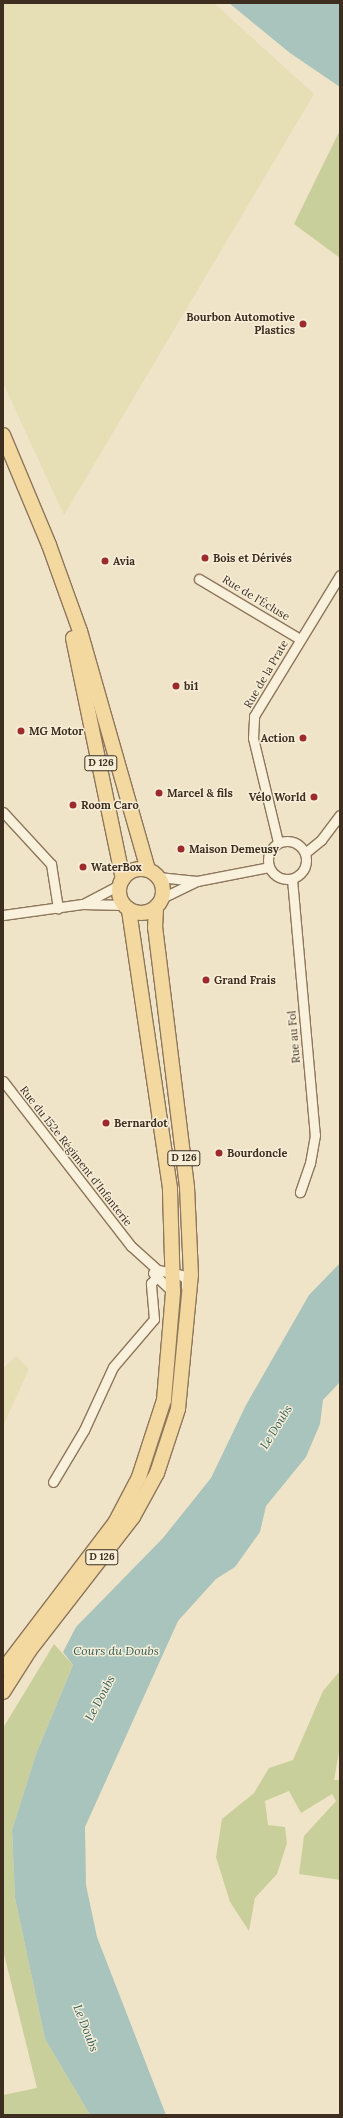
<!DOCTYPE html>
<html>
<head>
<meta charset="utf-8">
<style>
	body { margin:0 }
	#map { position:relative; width:343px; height:2118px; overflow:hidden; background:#f0e4c8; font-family:Lora,serif }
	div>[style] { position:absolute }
	.farmland>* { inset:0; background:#e6deb5 }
	.green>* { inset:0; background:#c9cf9b }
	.water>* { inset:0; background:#a9c4bc }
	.roads { filter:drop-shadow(1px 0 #8d765c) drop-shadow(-1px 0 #8d765c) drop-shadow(0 1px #8d765c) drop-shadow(0 -1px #8d765c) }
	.minor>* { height:9px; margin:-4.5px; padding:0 4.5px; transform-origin:4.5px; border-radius:4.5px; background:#faf1dc }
	.minor>.ring { margin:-4.5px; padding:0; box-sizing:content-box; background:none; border:9px solid #faf1dc; border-radius:50% }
	.primary>* { height:14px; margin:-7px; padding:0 7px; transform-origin:7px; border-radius:7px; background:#f3d9a0 }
	.primary>.ring { margin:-7px; padding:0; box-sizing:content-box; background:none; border:14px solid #f3d9a0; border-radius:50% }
	.dots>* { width:11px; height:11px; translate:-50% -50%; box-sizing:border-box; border:2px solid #f7eed8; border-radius:50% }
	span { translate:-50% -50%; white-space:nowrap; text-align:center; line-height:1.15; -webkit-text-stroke:3px #f7eed8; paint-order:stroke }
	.shield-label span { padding:1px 3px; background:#f7eed8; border:1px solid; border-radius:3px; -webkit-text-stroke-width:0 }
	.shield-label { font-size:10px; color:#3d2e20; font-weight:700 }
	.poi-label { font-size:11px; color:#3d2e20; font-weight:700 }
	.right { translate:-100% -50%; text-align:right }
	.left { translate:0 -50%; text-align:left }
	.street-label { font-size:11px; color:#3d2e20 }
	.water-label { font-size:12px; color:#2f5d5a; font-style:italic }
	.frame { position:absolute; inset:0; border:4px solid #3d2e20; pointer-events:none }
</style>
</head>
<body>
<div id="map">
	<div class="farmland">
		<div style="clip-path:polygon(3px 3px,214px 3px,314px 94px,64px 515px,3px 383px)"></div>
		<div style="clip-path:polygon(16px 1356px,29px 1369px,3px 1426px,3px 1368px)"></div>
	</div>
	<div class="green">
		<div style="clip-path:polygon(340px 130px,340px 258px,294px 224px)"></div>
		<div style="clip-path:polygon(54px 1644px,73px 1665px,36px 1754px,12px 1830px,15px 1898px,45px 2039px,90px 2115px,3px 2115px,3px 2095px,37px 2088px,3px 1950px,3px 1728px)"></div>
		<div style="clip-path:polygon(340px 1671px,340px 1746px,334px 1780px,340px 1780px,340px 1880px,299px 1874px,304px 1836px,336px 1801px,332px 1794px,301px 1813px,289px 1791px,265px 1801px,268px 1825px,285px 1827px,287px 1843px,277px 1874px,255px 1898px,249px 1931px,230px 1902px,216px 1857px,222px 1819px,254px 1793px,269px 1768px,293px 1760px,323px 1691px)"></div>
	</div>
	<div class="water">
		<div style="clip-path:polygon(229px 3px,340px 3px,340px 87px,290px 53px)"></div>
		<div style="clip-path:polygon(340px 1263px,340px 1382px,323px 1400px,320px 1424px,306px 1457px,266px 1506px,260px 1532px,235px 1567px,216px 1579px,178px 1621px,85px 1827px,86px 1885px,97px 1937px,166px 2115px,90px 2115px,45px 2039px,15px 1898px,12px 1830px,36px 1754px,73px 1665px,63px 1652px,76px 1627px,163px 1538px,211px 1478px,246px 1405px,309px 1295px)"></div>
	</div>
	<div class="roads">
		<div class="minor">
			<div style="left:199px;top:579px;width:117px;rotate:30.7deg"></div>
			<div style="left:3px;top:812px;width:71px;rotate:47.3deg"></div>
			<div style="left:51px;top:864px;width:45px;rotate:81deg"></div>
			<div class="ring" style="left:268px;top:841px;width:29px;height:29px"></div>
			<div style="left:278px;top:842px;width:107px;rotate:-103.5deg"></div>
			<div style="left:253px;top:738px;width:22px;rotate:-87deg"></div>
			<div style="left:254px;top:716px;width:165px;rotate:-58.6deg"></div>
			<div style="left:305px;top:853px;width:21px;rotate:-39deg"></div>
			<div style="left:321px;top:840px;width:31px;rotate:-53deg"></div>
			<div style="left:158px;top:877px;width:39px;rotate:6deg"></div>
			<div style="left:197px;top:881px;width:73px;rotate:-11deg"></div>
			<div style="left:292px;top:879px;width:257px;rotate:84.9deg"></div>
			<div style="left:315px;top:1135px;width:28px;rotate:100deg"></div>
			<div style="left:310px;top:1163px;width:31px;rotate:109deg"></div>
			<div style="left:162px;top:898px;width:39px;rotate:-26deg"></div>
			<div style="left:85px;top:903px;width:41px;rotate:-27.8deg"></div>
			<div style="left:3px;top:915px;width:80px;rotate:-7.9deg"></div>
			<div style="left:82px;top:904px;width:43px;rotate:1.3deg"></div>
			<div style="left:3px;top:1081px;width:209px;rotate:52.2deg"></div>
			<div style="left:131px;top:1246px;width:36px;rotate:42deg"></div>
			<div style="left:158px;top:1270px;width:24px;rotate:12deg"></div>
			<div style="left:181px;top:1275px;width:6px;rotate:39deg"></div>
			<div style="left:186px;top:1279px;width:8px;rotate:90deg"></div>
			<div style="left:153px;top:1273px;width:28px;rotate:44deg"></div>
			<div style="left:53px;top:1482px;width:61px;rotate:-59.2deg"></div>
			<div style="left:84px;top:1430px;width:69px;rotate:-65.3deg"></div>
			<div style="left:113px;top:1367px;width:63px;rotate:-49.5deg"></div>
			<div style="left:154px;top:1319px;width:36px;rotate:-95deg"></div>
			<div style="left:151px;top:1283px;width:8px;rotate:-45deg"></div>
		</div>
		<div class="primary">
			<div style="left:3px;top:435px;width:119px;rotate:67.3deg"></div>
			<div style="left:49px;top:545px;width:91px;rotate:70.2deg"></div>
			<div style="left:80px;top:631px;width:248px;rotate:74.1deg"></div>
			<div style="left:73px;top:638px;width:246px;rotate:78.3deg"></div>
			<div class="ring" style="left:119px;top:869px;width:30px;height:30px"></div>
			<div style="left:3px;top:1670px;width:185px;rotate:-52.7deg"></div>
			<div style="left:115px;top:1523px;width:52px;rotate:-62.4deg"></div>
			<div style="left:139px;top:1477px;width:81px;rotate:-72deg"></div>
			<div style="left:164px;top:1400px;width:108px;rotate:-85.2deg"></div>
			<div style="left:173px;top:1292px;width:104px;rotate:-91.7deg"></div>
			<div style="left:170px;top:1188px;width:282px;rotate:-98.4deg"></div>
			<div style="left:3px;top:1692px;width:49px;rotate:-57.6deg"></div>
			<div style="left:29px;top:1651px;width:170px;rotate:-52.2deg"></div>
			<div style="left:133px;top:1517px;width:50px;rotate:-61.4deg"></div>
			<div style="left:157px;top:1473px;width:67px;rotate:-71.8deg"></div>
			<div style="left:178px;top:1409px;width:135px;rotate:-84.5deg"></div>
			<div style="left:191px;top:1275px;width:88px;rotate:-92.6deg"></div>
			<div style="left:187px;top:1187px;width:261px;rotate:-97deg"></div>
			<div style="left:155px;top:928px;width:21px;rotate:-87deg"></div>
		</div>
	</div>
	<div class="dots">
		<div style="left:303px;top:324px;background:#9e2a2b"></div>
		<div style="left:205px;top:558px;background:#9e2a2b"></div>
		<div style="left:105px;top:561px;background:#9e2a2b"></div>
		<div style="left:176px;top:686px;background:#9e2a2b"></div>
		<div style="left:21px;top:731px;background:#9e2a2b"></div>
		<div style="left:303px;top:738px;background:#9e2a2b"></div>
		<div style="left:159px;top:793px;background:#9e2a2b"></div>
		<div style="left:314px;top:797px;background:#9e2a2b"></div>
		<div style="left:73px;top:805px;background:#9e2a2b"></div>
		<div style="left:181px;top:849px;background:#9e2a2b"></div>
		<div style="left:83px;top:867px;background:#9e2a2b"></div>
		<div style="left:206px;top:980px;background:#9e2a2b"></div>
		<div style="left:106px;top:1123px;background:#9e2a2b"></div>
		<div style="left:219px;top:1153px;background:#9e2a2b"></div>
	</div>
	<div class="shield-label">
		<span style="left:101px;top:763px">D 126</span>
		<span style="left:184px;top:1158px">D 126</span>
		<span style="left:102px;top:1557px">D 126</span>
	</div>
	<div class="poi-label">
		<span class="right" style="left:295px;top:324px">Bourbon Automotive<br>Plastics</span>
		<span class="left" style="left:213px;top:558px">Bois et Dérivés</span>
		<span class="left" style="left:113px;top:561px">Avia</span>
		<span class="left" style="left:184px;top:686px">bi1</span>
		<span class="left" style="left:29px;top:731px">MG Motor</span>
		<span class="right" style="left:295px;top:738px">Action</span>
		<span class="left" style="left:167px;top:793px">Marcel &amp; fils</span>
		<span class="right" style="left:306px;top:797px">Vélo World</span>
		<span class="left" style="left:81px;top:805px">Room Caro</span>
		<span class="left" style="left:189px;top:849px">Maison Demeusy</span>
		<span class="left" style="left:91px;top:867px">WaterBox</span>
		<span class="left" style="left:214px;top:980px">Grand Frais</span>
		<span class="left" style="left:114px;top:1123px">Bernardot</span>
		<span class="left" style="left:227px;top:1153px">Bourdoncle</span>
	</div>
	<div class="street-label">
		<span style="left:256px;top:598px;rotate:31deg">Rue de l'Écluse</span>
		<span style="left:266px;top:674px;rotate:-60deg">Rue de la Prate</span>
		<span style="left:294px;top:1037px;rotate:-95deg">Rue au Fol</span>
		<span style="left:76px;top:1156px;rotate:52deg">Rue du 152e Régiment d'Infanterie</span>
	</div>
	<div class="water-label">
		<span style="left:276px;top:1427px;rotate:-58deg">Le Doubs</span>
		<span style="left:116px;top:1651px">Cours du Doubs</span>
		<span style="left:100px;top:1698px;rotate:-62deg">Le Doubs</span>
		<span style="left:86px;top:2028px;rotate:69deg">Le Doubs</span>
	</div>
	<div class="frame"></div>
</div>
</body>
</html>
